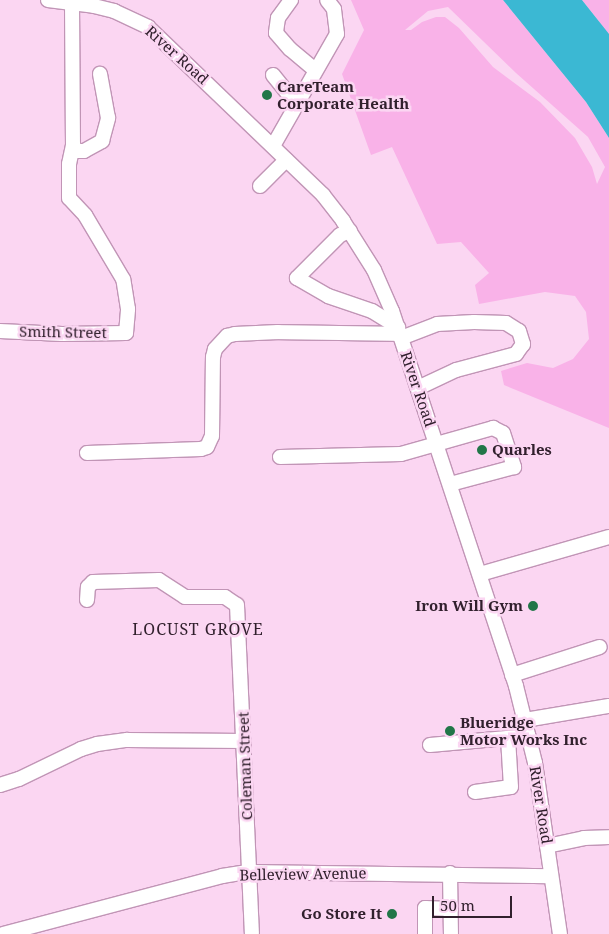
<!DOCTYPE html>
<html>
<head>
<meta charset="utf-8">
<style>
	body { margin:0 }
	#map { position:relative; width:609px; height:934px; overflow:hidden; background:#fbd6f2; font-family:"Noto Serif",serif }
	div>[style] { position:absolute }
	.green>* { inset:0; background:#f9b2e8 }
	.water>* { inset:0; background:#3bb8d3 }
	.roads { filter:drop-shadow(1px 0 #c195b6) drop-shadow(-1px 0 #c195b6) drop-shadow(0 1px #c195b6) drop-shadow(0 -1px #c195b6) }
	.minor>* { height:14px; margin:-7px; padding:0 7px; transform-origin:7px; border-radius:7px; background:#fff }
	.dots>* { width:14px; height:14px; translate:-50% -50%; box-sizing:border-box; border:2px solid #fbd6f2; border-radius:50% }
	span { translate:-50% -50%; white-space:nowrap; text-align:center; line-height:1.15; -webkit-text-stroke:5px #fbd6f2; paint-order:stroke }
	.street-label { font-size:15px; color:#31202d }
	.poi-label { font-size:15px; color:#31202d; font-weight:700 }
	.left { translate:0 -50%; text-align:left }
	.right { translate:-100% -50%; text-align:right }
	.neighbourhood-label { font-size:16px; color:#31202d; letter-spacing:1px }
	.scale { position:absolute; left:432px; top:896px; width:80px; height:22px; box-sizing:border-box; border:2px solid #31202d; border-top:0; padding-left:6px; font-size:15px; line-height:18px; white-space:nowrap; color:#31202d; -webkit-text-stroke:4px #fbd6f2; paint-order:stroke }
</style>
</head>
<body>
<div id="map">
	<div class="green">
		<div style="clip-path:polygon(evenodd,351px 0,503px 0,586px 102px,609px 138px,609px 428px,504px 385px,501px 371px,527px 363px,553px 368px,573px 359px,589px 339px,586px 312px,575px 296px,545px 292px,479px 304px,475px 285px,489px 273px,461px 242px,437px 244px,392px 147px,371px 155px,342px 74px,364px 30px,351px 0,448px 7px,516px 73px,588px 137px,605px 167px,597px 184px,592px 167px,575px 138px,540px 102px,493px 67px,459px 28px,445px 17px,436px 17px,422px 22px,411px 30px,405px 30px,428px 11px,448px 7px)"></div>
		<div style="clip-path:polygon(582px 0,609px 0,609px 36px,598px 20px)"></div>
	</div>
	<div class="water">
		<div style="clip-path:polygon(503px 0,582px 0,609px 34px,609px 138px,586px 102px)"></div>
	</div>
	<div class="roads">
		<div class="minor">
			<div style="left:48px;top:0;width:46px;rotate:7.4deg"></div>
			<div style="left:94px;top:6px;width:21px;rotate:14deg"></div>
			<div style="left:114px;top:11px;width:38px;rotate:25deg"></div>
			<div style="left:148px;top:27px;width:243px;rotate:43.8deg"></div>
			<div style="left:323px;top:195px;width:33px;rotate:52deg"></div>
			<div style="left:343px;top:221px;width:58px;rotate:57.7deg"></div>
			<div style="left:374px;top:270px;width:45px;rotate:66.3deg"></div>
			<div style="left:392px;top:311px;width:395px;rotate:71.7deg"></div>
			<div style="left:516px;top:686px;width:79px;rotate:76.1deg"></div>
			<div style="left:535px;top:763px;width:173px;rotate:81.7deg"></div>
			<div style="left:291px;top:0;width:22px;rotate:126deg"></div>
			<div style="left:278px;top:18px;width:15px;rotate:98deg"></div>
			<div style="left:276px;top:33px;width:21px;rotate:49deg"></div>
			<div style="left:290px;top:49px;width:33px;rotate:40deg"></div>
			<div style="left:72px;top:3px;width:142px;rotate:89.6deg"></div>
			<div style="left:73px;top:145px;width:7px;rotate:63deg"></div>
			<div style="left:76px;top:151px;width:8px"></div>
			<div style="left:84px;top:151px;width:21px;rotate:-29deg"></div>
			<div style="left:102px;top:141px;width:24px;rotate:-75deg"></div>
			<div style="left:108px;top:118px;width:45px;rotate:-100.3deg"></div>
			<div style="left:273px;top:75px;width:38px;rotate:51deg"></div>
			<div style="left:273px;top:146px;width:129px;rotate:-60.3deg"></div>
			<div style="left:337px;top:34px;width:25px;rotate:-97deg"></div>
			<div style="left:334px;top:9px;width:11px;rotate:-128deg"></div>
			<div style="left:260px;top:186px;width:37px;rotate:-45deg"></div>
			<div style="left:350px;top:231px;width:11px;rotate:158deg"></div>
			<div style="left:340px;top:235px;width:61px;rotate:135deg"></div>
			<div style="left:297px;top:278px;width:36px;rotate:30deg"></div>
			<div style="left:328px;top:296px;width:46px;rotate:18.8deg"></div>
			<div style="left:372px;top:311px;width:31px;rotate:32deg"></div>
			<div style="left:0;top:331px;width:62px;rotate:2.8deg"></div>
			<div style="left:62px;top:334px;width:64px;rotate:-0.9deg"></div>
			<div style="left:126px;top:333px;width:24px;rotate:-85deg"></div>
			<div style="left:128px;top:309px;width:30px;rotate:-99deg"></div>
			<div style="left:123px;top:279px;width:74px;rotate:-120.7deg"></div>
			<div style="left:85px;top:215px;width:23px;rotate:-133deg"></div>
			<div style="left:69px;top:198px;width:34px;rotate:-90deg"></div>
			<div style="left:69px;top:164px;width:19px;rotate:-78deg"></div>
			<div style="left:401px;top:338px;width:39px;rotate:-21deg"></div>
			<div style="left:437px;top:324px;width:37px;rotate:-3deg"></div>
			<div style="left:474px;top:322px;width:32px;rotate:2deg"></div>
			<div style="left:506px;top:323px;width:15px;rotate:32deg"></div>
			<div style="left:519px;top:331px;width:14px;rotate:73deg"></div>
			<div style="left:523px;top:344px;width:12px;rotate:125deg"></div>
			<div style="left:516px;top:354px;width:62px;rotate:165.1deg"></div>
			<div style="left:456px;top:370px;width:42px;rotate:154.7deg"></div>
			<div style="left:87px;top:453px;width:114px;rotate:-2deg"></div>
			<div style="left:201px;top:449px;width:6px;rotate:-18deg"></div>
			<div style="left:207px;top:447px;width:12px;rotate:-66deg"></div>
			<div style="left:212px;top:436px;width:79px;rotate:-89.3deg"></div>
			<div style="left:213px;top:357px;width:8px;rotate:-76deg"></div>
			<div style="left:215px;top:349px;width:18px;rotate:-47deg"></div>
			<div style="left:227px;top:336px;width:8px;rotate:-14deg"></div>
			<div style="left:235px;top:334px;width:43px;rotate:-2.7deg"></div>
			<div style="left:278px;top:332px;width:122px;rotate:0.9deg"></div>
			<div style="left:280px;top:457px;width:121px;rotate:-1.4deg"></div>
			<div style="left:401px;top:454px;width:96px;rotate:-15.8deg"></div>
			<div style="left:493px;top:428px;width:11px;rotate:27deg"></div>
			<div style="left:503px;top:433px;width:36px;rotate:72deg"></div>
			<div style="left:514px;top:467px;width:66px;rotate:165.1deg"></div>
			<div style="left:480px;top:574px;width:134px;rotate:-16deg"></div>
			<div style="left:87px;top:600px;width:13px;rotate:-86deg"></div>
			<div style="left:88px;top:587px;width:7px;rotate:-45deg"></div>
			<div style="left:93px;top:582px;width:66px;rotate:-1.7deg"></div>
			<div style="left:159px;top:580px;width:31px;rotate:33deg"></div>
			<div style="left:185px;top:597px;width:40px"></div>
			<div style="left:225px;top:597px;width:14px;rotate:34deg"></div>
			<div style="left:237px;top:605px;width:329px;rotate:87.4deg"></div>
			<div style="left:512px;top:675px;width:92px;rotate:-17.7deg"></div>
			<div style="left:525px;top:720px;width:85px;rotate:-9.5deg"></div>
			<div style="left:430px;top:745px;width:99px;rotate:-5.2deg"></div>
			<div style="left:0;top:785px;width:20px;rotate:-18deg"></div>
			<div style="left:19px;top:779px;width:69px;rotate:-25.8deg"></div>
			<div style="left:81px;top:749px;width:17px;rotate:-17deg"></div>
			<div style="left:97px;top:744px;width:30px;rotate:-8deg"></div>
			<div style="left:127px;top:740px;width:117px;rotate:0.5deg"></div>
			<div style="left:475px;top:792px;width:36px;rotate:-8deg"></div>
			<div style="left:511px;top:787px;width:49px;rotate:-93.5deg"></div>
			<div style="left:547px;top:846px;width:38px;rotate:-12deg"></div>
			<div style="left:584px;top:838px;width:25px;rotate:-2deg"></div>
			<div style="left:450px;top:873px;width:61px;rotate:89.1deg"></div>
			<div style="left:3px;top:934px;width:227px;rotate:-14.8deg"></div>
			<div style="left:222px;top:876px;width:26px;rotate:-9deg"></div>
			<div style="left:248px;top:872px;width:303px;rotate:0.8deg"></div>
			<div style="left:425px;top:934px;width:26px;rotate:-90deg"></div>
			<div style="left:425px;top:908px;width:26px;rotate:2deg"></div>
		</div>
	</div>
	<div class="dots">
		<div style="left:267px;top:95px;background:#217648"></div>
		<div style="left:482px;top:450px;background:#217648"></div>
		<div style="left:533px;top:606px;background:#217648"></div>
		<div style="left:450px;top:731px;background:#217648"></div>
		<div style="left:392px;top:914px;background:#217648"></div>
	</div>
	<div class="street-label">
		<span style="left:177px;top:55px;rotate:42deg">River Road</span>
		<span style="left:63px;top:332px;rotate:1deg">Smith Street</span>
		<span style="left:418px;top:389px;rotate:71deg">River Road</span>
		<span style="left:245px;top:766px;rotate:-92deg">Coleman Street</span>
		<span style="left:541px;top:805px;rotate:81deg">River Road</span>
		<span style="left:303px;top:874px;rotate:-1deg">Belleview Avenue</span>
	</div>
	<div class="poi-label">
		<span class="left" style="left:277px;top:95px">CareTeam<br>Corporate Health</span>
		<span class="left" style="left:492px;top:450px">Quarles</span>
		<span class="right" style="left:523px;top:606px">Iron Will Gym</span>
		<span class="left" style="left:460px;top:731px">Blueridge<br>Motor Works Inc</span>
		<span class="right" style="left:382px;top:914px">Go Store It</span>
	</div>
	<div class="neighbourhood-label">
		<span style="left:198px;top:629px">LOCUST GROVE</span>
	</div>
	<div class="scale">50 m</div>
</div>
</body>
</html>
